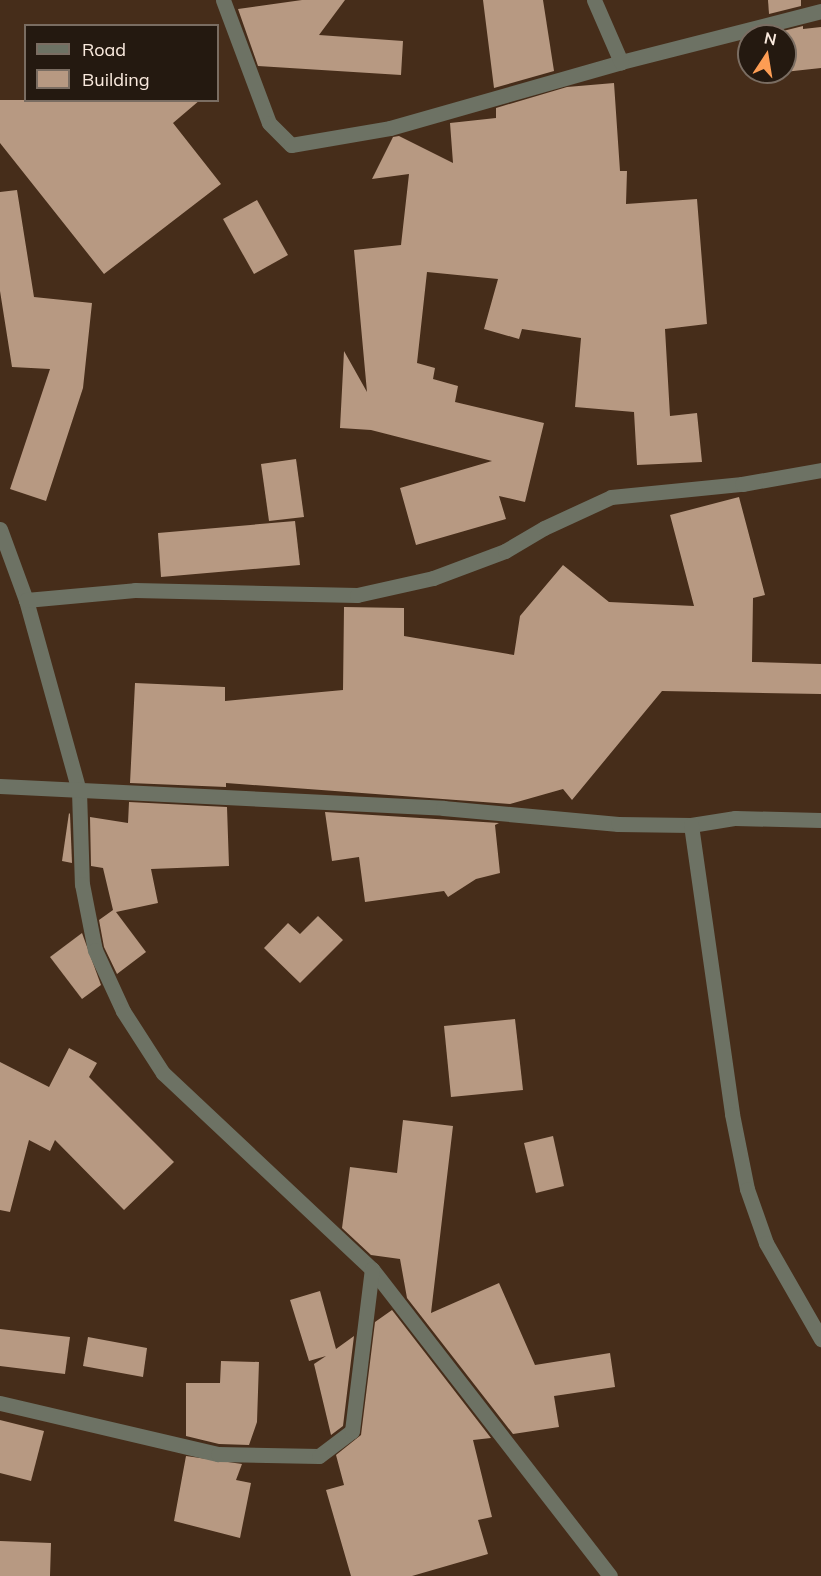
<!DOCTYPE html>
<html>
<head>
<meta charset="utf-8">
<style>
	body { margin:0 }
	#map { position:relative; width:821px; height:1576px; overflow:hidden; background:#462d1a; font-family:Mulish,sans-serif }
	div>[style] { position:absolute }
	.building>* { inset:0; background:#b79982 }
	.street>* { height:15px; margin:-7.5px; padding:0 7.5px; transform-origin:7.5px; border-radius:7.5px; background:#6d7264 }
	span { translate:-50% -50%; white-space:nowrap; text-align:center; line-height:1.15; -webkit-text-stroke:6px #241910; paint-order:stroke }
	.legend { position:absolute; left:24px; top:24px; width:195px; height:78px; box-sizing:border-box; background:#241910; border:2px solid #7a6d62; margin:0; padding:8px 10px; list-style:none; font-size:18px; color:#faeade }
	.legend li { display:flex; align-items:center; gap:12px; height:30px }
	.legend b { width:30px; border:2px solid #7a6d62 }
	.north { position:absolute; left:737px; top:24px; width:60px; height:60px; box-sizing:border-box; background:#241910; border:2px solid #7a6d62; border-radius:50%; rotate:12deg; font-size:16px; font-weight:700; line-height:24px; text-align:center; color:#faeade }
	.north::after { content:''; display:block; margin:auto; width:21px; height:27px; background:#fd9d54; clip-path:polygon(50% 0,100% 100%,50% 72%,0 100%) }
</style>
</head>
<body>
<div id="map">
	<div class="building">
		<div style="clip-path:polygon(302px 0,345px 0,319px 35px,403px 41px,401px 75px,258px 66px,238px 9px)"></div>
		<div style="clip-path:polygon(483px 0,543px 0,554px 71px,494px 88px)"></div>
		<div style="clip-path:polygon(768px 0,801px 0,801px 6px,769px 14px)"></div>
		<div style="clip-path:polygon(803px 26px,803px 29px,821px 27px,821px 68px,775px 73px,785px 72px,785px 36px,771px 34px)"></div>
		<div style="clip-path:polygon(614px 83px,620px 171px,627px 171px,626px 204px,697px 199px,707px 324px,665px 329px,670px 416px,697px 413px,702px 462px,637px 465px,634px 412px,575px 407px,581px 338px,522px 329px,519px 339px,484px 329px,498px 279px,427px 272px,417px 363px,435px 368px,433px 379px,458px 386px,455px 402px,544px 423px,525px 502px,499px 496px,506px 519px,416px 545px,400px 488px,492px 461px,371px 430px,340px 428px,344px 351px,367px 392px,354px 250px,401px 245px,409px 174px,372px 179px,393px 137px,399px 136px,453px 163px,450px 123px,496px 118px,496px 108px,567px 87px)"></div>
		<div style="clip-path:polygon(0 100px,200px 100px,173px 123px,221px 184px,104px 274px,0 143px)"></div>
		<div style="clip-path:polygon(17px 190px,34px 297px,92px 303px,83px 388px,46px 501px,10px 489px,50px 369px,12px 367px,0 291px,0 192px)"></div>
		<div style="clip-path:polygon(257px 200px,288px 255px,254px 274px,223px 219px)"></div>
		<div style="clip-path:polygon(296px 459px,304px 517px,269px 521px,261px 464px)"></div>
		<div style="clip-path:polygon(739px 497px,765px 595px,753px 598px,752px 662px,821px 664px,821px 694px,662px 691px,572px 800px,563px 789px,510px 804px,226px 783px,226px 787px,130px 783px,135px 683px,225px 687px,225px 701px,343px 690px,344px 607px,404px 608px,404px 636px,514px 655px,520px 616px,563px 565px,609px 602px,694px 606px,670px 515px)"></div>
		<div style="clip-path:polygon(295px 521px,300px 565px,161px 577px,158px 533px)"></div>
		<div style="clip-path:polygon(129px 802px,227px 807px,229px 866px,151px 869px,158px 903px,116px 912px,146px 952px,117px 974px,104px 947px,99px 920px,113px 910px,103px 868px,91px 866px,90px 817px,128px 823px)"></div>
		<div style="clip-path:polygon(325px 812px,499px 823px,495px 825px,500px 873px,476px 879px,448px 897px,444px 891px,365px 902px,359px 857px,332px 861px)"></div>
		<div style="clip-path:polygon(69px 813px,70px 814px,72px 863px,62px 861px)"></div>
		<div style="clip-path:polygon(318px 916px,343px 940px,300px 983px,264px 948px,288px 923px,300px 934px)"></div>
		<div style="clip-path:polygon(82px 933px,101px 985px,82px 999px,50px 957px)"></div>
		<div style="clip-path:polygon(515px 1019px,523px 1090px,451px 1097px,444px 1026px)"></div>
		<div style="clip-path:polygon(69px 1048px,97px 1063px,89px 1077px,174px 1162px,124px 1210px,55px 1140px,50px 1151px,29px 1140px,10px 1212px,0 1210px,0 1062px,49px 1087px)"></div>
		<div style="clip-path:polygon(403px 1120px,453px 1126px,431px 1313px,499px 1283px,535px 1365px,610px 1353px,615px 1387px,554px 1396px,559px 1427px,513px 1434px,407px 1298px,400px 1259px,371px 1255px,342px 1228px,350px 1167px,397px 1173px)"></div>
		<div style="clip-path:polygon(553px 1136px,564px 1186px,536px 1193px,524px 1143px)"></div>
		<div style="clip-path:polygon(320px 1291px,336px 1349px,354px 1336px,343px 1426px,331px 1435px,314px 1364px,326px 1356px,309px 1361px,290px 1300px)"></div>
		<div style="clip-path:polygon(392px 1310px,491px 1438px,473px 1440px,492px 1517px,478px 1520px,488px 1554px,412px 1576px,351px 1576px,326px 1490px,344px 1485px,336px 1455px,361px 1435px,375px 1322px)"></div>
		<div style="clip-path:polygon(0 1329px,70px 1337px,65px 1374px,0 1366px)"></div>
		<div style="clip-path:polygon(88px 1337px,147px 1348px,143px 1377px,83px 1366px)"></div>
		<div style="clip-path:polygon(221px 1361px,259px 1362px,257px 1422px,249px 1445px,219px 1444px,186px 1436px,186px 1383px,220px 1383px)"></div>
		<div style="clip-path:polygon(0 1420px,44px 1431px,31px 1481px,0 1473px)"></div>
		<div style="clip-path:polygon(186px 1456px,242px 1464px,236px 1480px,251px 1483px,240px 1538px,174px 1521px)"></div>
		<div style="clip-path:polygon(0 1541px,51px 1543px,50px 1576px,0 1576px)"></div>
	</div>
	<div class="street">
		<div style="left:223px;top:0;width:131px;rotate:69.5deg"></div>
		<div style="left:269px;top:123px;width:31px;rotate:45deg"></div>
		<div style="left:291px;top:145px;width:100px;rotate:-9.7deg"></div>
		<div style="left:390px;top:128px;width:240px;rotate:-15.9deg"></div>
		<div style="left:621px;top:62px;width:206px;rotate:-14.3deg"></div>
		<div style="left:594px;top:0;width:68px;rotate:66.5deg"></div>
		<div style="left:0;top:529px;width:76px;rotate:69.9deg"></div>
		<div style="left:26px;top:600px;width:198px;rotate:74.5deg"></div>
		<div style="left:79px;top:791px;width:93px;rotate:88.2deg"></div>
		<div style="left:82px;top:884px;width:67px;rotate:78.9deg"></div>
		<div style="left:95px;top:950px;width:67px;rotate:65.3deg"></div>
		<div style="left:123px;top:1011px;width:74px;rotate:57.2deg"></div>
		<div style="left:163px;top:1073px;width:287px;rotate:43.2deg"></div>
		<div style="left:372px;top:1269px;width:388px;rotate:52.2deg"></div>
		<div style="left:26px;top:600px;width:109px;rotate:-5.2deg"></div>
		<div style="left:135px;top:590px;width:222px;rotate:1.3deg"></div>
		<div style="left:357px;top:595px;width:78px;rotate:-12.6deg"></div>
		<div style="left:433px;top:578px;width:77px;rotate:-20.6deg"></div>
		<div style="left:505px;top:551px;width:45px;rotate:-30.5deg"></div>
		<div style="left:544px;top:528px;width:74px;rotate:-24.8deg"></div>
		<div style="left:611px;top:497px;width:132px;rotate:-5.7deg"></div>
		<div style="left:742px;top:484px;width:80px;rotate:-10deg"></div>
		<div style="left:0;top:786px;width:444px;rotate:2.8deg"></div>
		<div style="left:443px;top:808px;width:176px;rotate:5.2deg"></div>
		<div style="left:618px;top:824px;width:73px;rotate:0.8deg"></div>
		<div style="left:691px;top:825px;width:45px;rotate:-9deg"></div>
		<div style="left:735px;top:818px;width:86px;rotate:1.3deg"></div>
		<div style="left:691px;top:825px;width:292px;rotate:81.9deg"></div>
		<div style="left:732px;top:1114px;width:76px;rotate:78.7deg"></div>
		<div style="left:747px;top:1189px;width:57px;rotate:70.6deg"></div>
		<div style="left:766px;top:1243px;width:111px;rotate:60.2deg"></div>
		<div style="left:0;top:1403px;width:224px;rotate:13.2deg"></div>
		<div style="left:218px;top:1454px;width:101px;rotate:1.1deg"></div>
		<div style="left:319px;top:1456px;width:41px;rotate:-37.1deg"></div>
		<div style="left:352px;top:1431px;width:163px;rotate:-83deg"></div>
	</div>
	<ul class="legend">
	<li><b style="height:8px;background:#6d7264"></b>Road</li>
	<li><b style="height:16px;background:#b79982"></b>Building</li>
	</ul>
	<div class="north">N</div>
</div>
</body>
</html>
